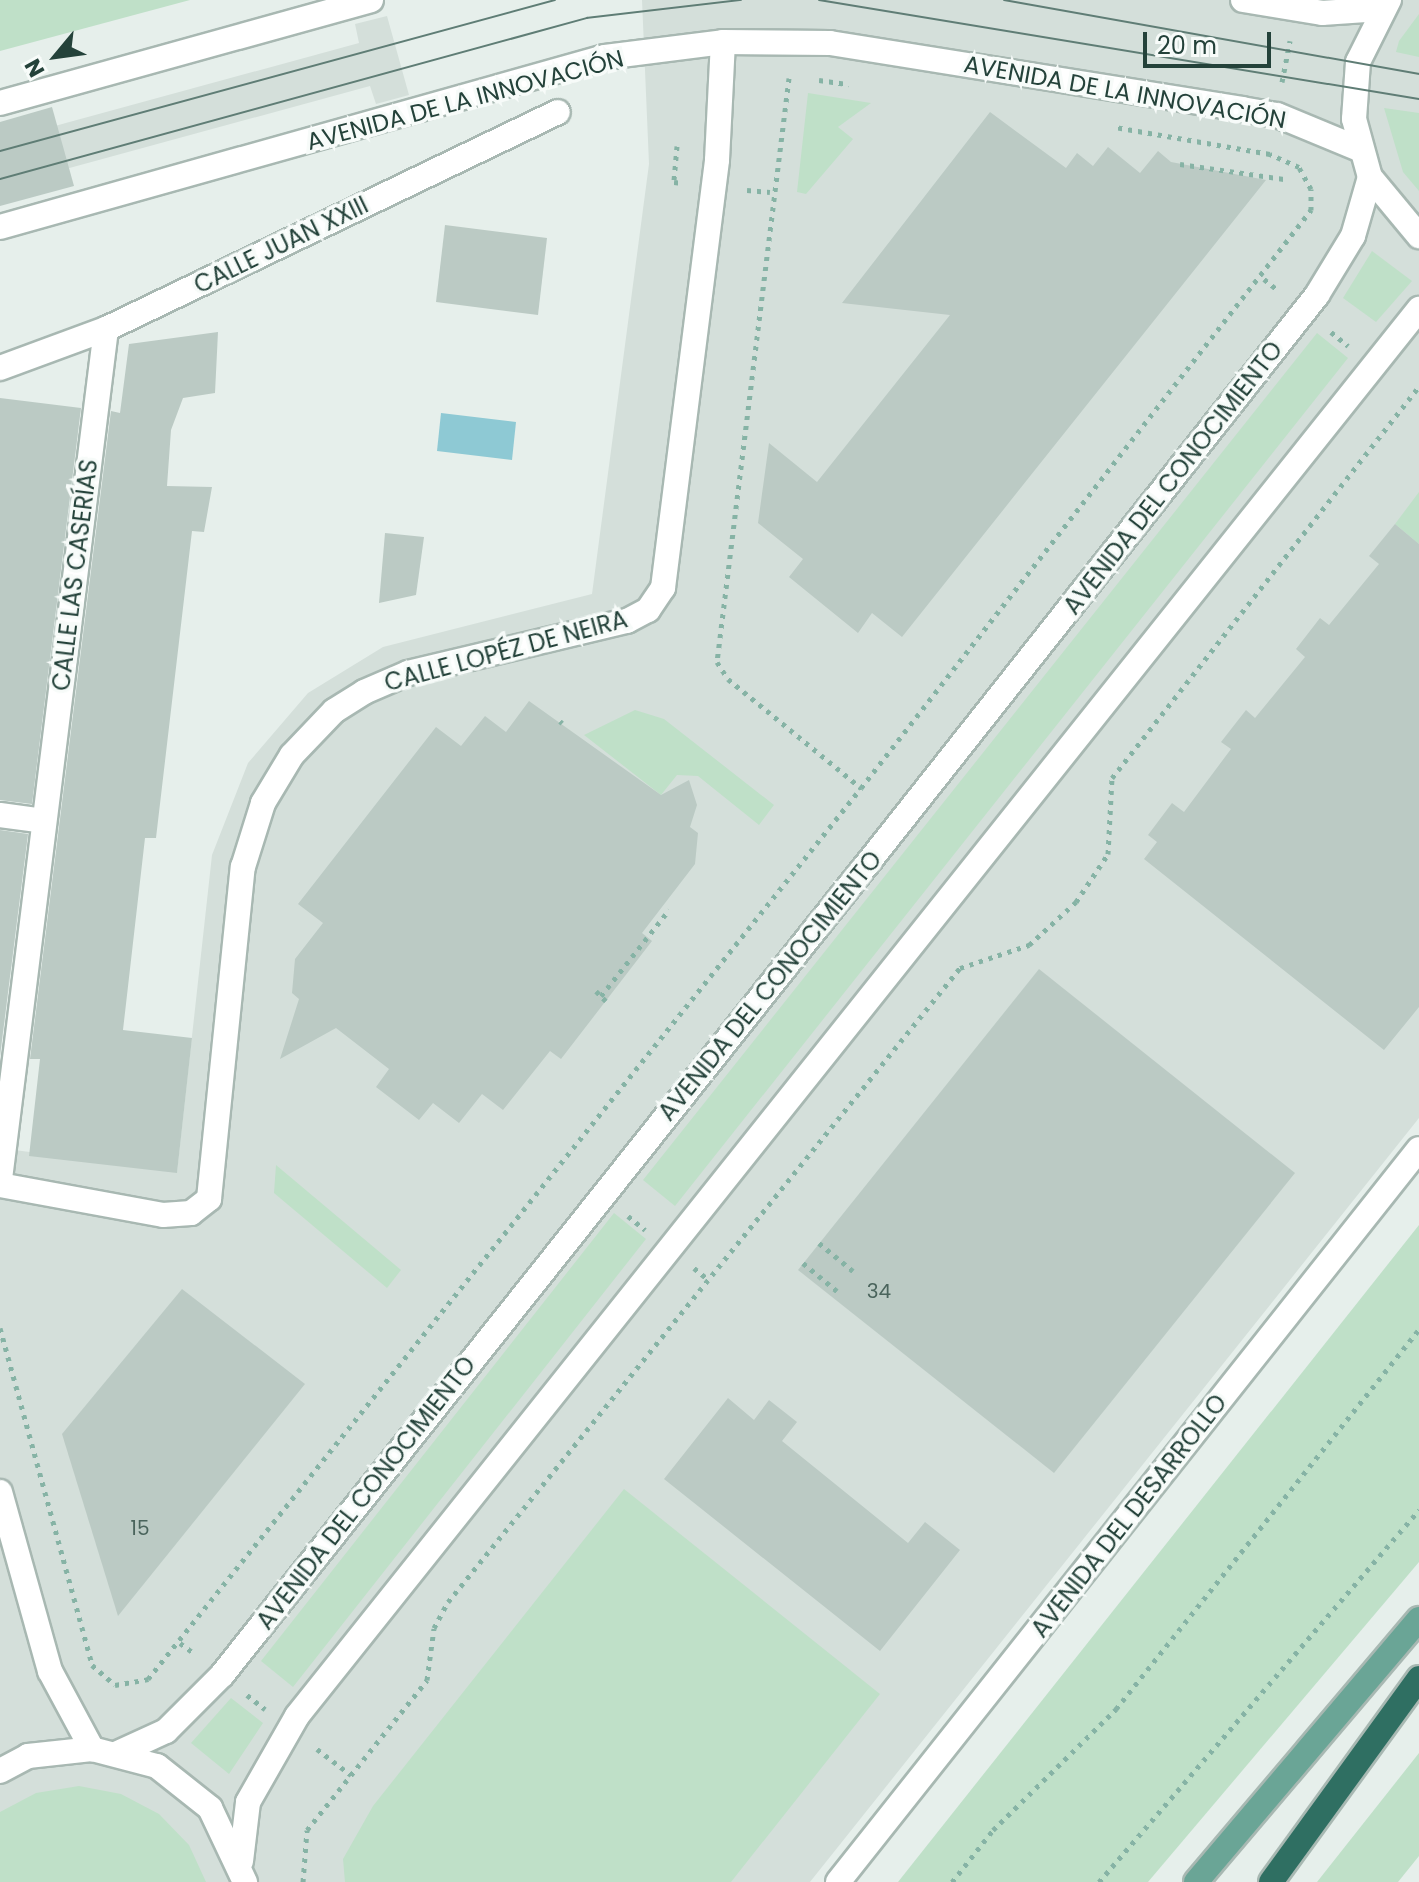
<!DOCTYPE html>
<html>
<head>
<meta charset="utf-8">
<style>
	body { margin:0 }
	#map { position:relative; width:1419px; height:1882px; overflow:hidden; background:#e6efeb; font-family:Poppins,sans-serif }
	div>[style] { position:absolute }
	.built>* { inset:0; background:#d4dfda }
	.green>* { inset:0; background:#bfe0c8 }
	.water>* { inset:0; background:#8ec9d4 }
	.building>* { inset:0; background:#bbcac4 }
	.path>* { height:5px; margin-top:-2.5px; transform-origin:0; background:repeating-linear-gradient(90deg,#86b3a5 0 4px,transparent 0 10px) }
	.roads { filter:drop-shadow(2px 0 #a8b8b2) drop-shadow(-2px 0 #a8b8b2) drop-shadow(0 2px #a8b8b2) drop-shadow(0 -2px #a8b8b2) }
	.street>* { height:24px; margin:-12px; padding:0 12px; transform-origin:12px; border-radius:12px; background:#fff }
	.secondary>* { height:24px; margin:-12px; padding:0 12px; transform-origin:12px; border-radius:12px; background:#fff }
	.primary>* { height:24px; margin:-12px; padding:0 12px; transform-origin:12px; border-radius:12px; background:#6aa596 }
	.highway>* { height:24px; margin:-12px; padding:0 12px; transform-origin:12px; border-radius:12px; background:#2f6f62 }
	.tram>* { height:2px; margin:-1px; padding:0 1px; transform-origin:1px; border-radius:1px; background:#5f7d75 }
	span { translate:-50% -50%; white-space:nowrap; text-align:center; line-height:1.15; -webkit-text-stroke:7px #f7fbf9; paint-order:stroke }
	.number-label { font-size:20px; color:#4a645c }
	.number-label span { -webkit-text-stroke-width:0 }
	.street-label { font-size:24px; color:#24423a }
	.north { position:absolute; left:16px; top:16px; width:80px; height:80px; -webkit-text-stroke:6px #f7fbf9; paint-order:stroke; rotate:241deg; font-size:22px; font-weight:700; line-height:32px; text-align:center; color:#24423a }
	.north::after { content:''; display:block; margin:auto; width:28px; height:36px; background:#24423a; clip-path:polygon(50% 0,100% 100%,50% 72%,0 100%) }
	.scale { position:absolute; left:1143px; top:32px; width:128px; height:36px; box-sizing:border-box; border:4px solid #24423a; border-top:0; padding-left:10px; font-size:24px; line-height:28px; white-space:nowrap; color:#24423a; -webkit-text-stroke:6px #f7fbf9; paint-order:stroke }
</style>
</head>
<body>
<div id="map">
	<div class="built">
		<div style="clip-path:polygon(642px 0,1419px 0,1419px 1118px,810px 1882px,0 1882px,0 1148px,177px 1172px,212px 855px,248px 763px,308px 693px,383px 647px,592px 594px,649px 164px)"></div>
		<div style="clip-path:polygon(387px 16px,409px 95px,376px 104px,370px 86px,0 187px,0 141px,359px 43px,355px 24px)"></div>
	</div>
	<div class="green">
		<div style="clip-path:polygon(0 0,190px 0,0 51px)"></div>
		<div style="clip-path:polygon(1419px 14px,1419px 57px,1396px 52px,1399px 41px)"></div>
		<div style="clip-path:polygon(808px 93px,871px 103px,838px 127px,853px 139px,806px 194px,797px 192px)"></div>
		<div style="clip-path:polygon(1384px 108px,1419px 113px,1419px 191px,1403px 172px)"></div>
		<div style="clip-path:polygon(1372px 251px,1412px 281px,1376px 322px,1343px 298px)"></div>
		<div style="clip-path:polygon(1317px 333px,1348px 358px,675px 1206px,643px 1180px)"></div>
		<div style="clip-path:polygon(1419px 492px,1419px 544px,1395px 524px)"></div>
		<div style="clip-path:polygon(635px 710px,664px 719px,774px 805px,759px 825px,698px 776px,677px 775px,661px 795px,584px 735px)"></div>
		<div style="clip-path:polygon(276px 1165px,401px 1270px,387px 1288px,274px 1193px)"></div>
		<div style="clip-path:polygon(614px 1213px,646px 1239px,293px 1687px,261px 1661px)"></div>
		<div style="clip-path:polygon(1419px 1225px,1419px 1562px,1148px 1882px,898px 1882px)"></div>
		<div style="clip-path:polygon(624px 1489px,880px 1694px,731px 1882px,345px 1882px,343px 1859px,373px 1806px)"></div>
		<div style="clip-path:polygon(231px 1698px,263px 1723px,229px 1774px,191px 1743px)"></div>
		<div style="clip-path:polygon(1419px 1753px,1419px 1856px,1398px 1882px,1317px 1882px)"></div>
		<div style="clip-path:polygon(79px 1786px,121px 1794px,159px 1814px,189px 1845px,206px 1882px,0 1882px,0 1812px,36px 1793px)"></div>
	</div>
	<div class="water">
		<div style="clip-path:polygon(441px 413px,516px 422px,512px 460px,437px 451px)"></div>
	</div>
	<div class="building">
		<div style="clip-path:polygon(52px 107px,74px 186px,0 206px,0 122px)"></div>
		<div style="clip-path:polygon(990px 112px,1066px 168px,1077px 153px,1093px 166px,1108px 147px,1140px 173px,1158px 151px,1171px 162px,1266px 180px,902px 637px,872px 613px,858px 633px,789px 577px,803px 559px,758px 523px,769px 443px,817px 482px,950px 315px,842px 303px)"></div>
		<div style="clip-path:polygon(445px 225px,547px 238px,538px 315px,436px 302px)"></div>
		<div style="clip-path:polygon(218px 332px,215px 393px,183px 398px,171px 430px,167px 486px,212px 487px,204px 532px,192px 531px,156px 838px,145px 838px,123px 1030px,192px 1038px,177px 1173px,29px 1156px,40px 1059px,30px 1059px,111px 411px,120px 413px,129px 344px)"></div>
		<div style="clip-path:polygon(0 398px,81px 408px,32px 804px,0 800px)"></div>
		<div style="clip-path:polygon(1395px 524px,1419px 544px,1419px 1007px,1384px 1050px,1144px 859px,1157px 842px,1148px 835px,1172px 803px,1184px 812px,1231px 749px,1221px 742px,1246px 710px,1255px 718px,1305px 657px,1296px 649px,1320px 618px,1329px 625px,1379px 564px,1369px 556px)"></div>
		<div style="clip-path:polygon(385px 533px,424px 537px,416px 595px,379px 603px)"></div>
		<div style="clip-path:polygon(529px 701px,661px 795px,689px 780px,697px 805px,690px 827px,698px 833px,695px 864px,642px 933px,652px 941px,561px 1059px,550px 1051px,503px 1110px,482px 1094px,459px 1123px,433px 1103px,419px 1120px,376px 1087px,389px 1069px,336px 1028px,280px 1059px,299px 999px,292px 993px,295px 959px,323px 923px,298px 904px,436px 727px,461px 746px,485px 716px,506px 732px)"></div>
		<div style="clip-path:polygon(0 830px,28px 834px,0 1056px)"></div>
		<div style="clip-path:polygon(1039px 969px,1295px 1173px,1054px 1473px,798px 1270px)"></div>
		<div style="clip-path:polygon(182px 1289px,305px 1384px,118px 1616px,62px 1434px)"></div>
		<div style="clip-path:polygon(728px 1398px,754px 1420px,769px 1400px,797px 1422px,782px 1441px,908px 1543px,925px 1522px,960px 1550px,880px 1651px,664px 1479px)"></div>
	</div>
	<div class="path">
		<div style="left:789px;top:78px;width:588px;rotate:97.03deg"></div>
		<div style="left:717px;top:662px;width:20px;rotate:57deg"></div>
		<div style="left:728px;top:679px;width:172px;rotate:39.3deg"></div>
		<div style="left:819px;top:80px;width:30px;rotate:8deg"></div>
		<div style="left:1282px;top:82px;width:42px;rotate:-79deg"></div>
		<div style="left:677px;top:146px;width:36px;rotate:95deg"></div>
		<div style="left:674px;top:182px;width:8px;rotate:7deg"></div>
		<div style="left:1180px;top:164px;width:105px;rotate:8.2deg"></div>
		<div style="left:747px;top:190px;width:23px;rotate:5deg"></div>
		<div style="left:1264px;top:279px;width:19px;rotate:39deg"></div>
		<div style="left:1331px;top:332px;width:22px;rotate:39deg"></div>
		<div style="left:560px;top:721px;width:3px;rotate:45deg"></div>
		<div style="left:596px;top:991px;width:14px;rotate:45deg"></div>
		<div style="left:601px;top:996px;width:110px;rotate:-51.7deg"></div>
		<div style="left:628px;top:1216px;width:22px;rotate:39deg"></div>
		<div style="left:819px;top:1243px;width:44px;rotate:39.5deg"></div>
		<div style="left:803px;top:1263px;width:44px;rotate:39.5deg"></div>
		<div style="left:694px;top:1268px;width:19px;rotate:39deg"></div>
		<div style="left:0;top:1328px;width:349px;rotate:74.7deg"></div>
		<div style="left:92px;top:1665px;width:30px;rotate:41deg"></div>
		<div style="left:115px;top:1685px;width:34px;rotate:-10deg"></div>
		<div style="left:148px;top:1679px;width:1141px;rotate:-51.33deg"></div>
		<div style="left:861px;top:788px;width:733px;rotate:-52.1deg"></div>
		<div style="left:1311px;top:210px;width:21px;rotate:-90deg"></div>
		<div style="left:1311px;top:189px;width:25px;rotate:-119deg"></div>
		<div style="left:1299px;top:167px;width:32px;rotate:-156deg"></div>
		<div style="left:1270px;top:154px;width:156px;rotate:-170.1deg"></div>
		<div style="left:180px;top:1643px;width:19px;rotate:36deg"></div>
		<div style="left:247px;top:1695px;width:23px;rotate:38deg"></div>
		<div style="left:317px;top:1749px;width:43px;rotate:37.4deg"></div>
		<div style="left:303px;top:1882px;width:52px;rotate:-85.6deg"></div>
		<div style="left:307px;top:1830px;width:192px;rotate:-51.3deg"></div>
		<div style="left:427px;top:1680px;width:52px;rotate:-82.3deg"></div>
		<div style="left:434px;top:1628px;width:30px;rotate:-62deg"></div>
		<div style="left:448px;top:1602px;width:815px;rotate:-51.08deg"></div>
		<div style="left:960px;top:968px;width:73px;rotate:-18.4deg"></div>
		<div style="left:1029px;top:945px;width:64px;rotate:-42.5deg"></div>
		<div style="left:1076px;top:902px;width:58px;rotate:-56.3deg"></div>
		<div style="left:1108px;top:854px;width:76px;rotate:-87deg"></div>
		<div style="left:1112px;top:778px;width:498px;rotate:-51.9deg"></div>
		<div style="left:952px;top:1882px;width:66px;rotate:-51.7deg"></div>
		<div style="left:993px;top:1830px;width:173px;rotate:-44.5deg"></div>
		<div style="left:1116px;top:1709px;width:486px;rotate:-51.4deg"></div>
		<div style="left:1099px;top:1882px;width:491px;rotate:-49.3deg"></div>
	</div>
	<div class="roads">
		<div class="street">
			<div style="left:0;top:368px;width:113px;rotate:-20.2deg"></div>
			<div style="left:106px;top:329px;width:501px;rotate:-25.65deg"></div>
			<div style="left:0;top:815px;width:44px;rotate:7.8deg"></div>
			<div style="left:0;top:1179px;width:857px;rotate:-82.89deg"></div>
			<div style="left:0;top:1185px;width:166px;rotate:10.4deg"></div>
			<div style="left:163px;top:1215px;width:28px;rotate:-4deg"></div>
			<div style="left:191px;top:1213px;width:23px;rotate:-38deg"></div>
			<div style="left:209px;top:1199px;width:334px;rotate:-84.2deg"></div>
			<div style="left:243px;top:867px;width:67px;rotate:-72.6deg"></div>
			<div style="left:263px;top:803px;width:56px;rotate:-58.9deg"></div>
			<div style="left:292px;top:755px;width:61px;rotate:-46.3deg"></div>
			<div style="left:334px;top:711px;width:36px;rotate:-32deg"></div>
			<div style="left:364px;top:692px;width:48px;rotate:-23.4deg"></div>
			<div style="left:408px;top:673px;width:225px;rotate:-13.4deg"></div>
			<div style="left:627px;top:621px;width:24px;rotate:-28deg"></div>
			<div style="left:648px;top:610px;width:27px;rotate:-56deg"></div>
			<div style="left:663px;top:588px;width:431px;rotate:-82.8deg"></div>
			<div style="left:717px;top:160px;width:118px;rotate:-87.1deg"></div>
			<div style="left:0;top:1492px;width:186px;rotate:74.4deg"></div>
			<div style="left:50px;top:1671px;width:89px;rotate:61.7deg"></div>
			<div style="left:118px;top:1753px;width:53px;rotate:-24.6deg"></div>
			<div style="left:166px;top:1731px;width:79px;rotate:-45deg"></div>
			<div style="left:222px;top:1675px;width:1038px;rotate:-51.5deg"></div>
			<div style="left:868px;top:863px;width:724px;rotate:-51.67deg"></div>
			<div style="left:1317px;top:295px;width:69px;rotate:-58.6deg"></div>
			<div style="left:1353px;top:236px;width:61px;rotate:-73.9deg"></div>
			<div style="left:0;top:1771px;width:32px;rotate:-28deg"></div>
			<div style="left:28px;top:1756px;width:64px;rotate:-6.2deg"></div>
			<div style="left:92px;top:1749px;width:67px;rotate:14.7deg"></div>
			<div style="left:157px;top:1766px;width:68px;rotate:38.4deg"></div>
			<div style="left:210px;top:1808px;width:82px;rotate:64.7deg"></div>
			<div style="left:241px;top:1861px;width:59px;rotate:-83.2deg"></div>
			<div style="left:248px;top:1802px;width:99px;rotate:-60.3deg"></div>
			<div style="left:297px;top:1716px;width:1800px;rotate:-51.43deg"></div>
			<div style="left:838px;top:1882px;width:935px;rotate:-51.6deg"></div>
		</div>
		<div class="secondary">
			<div style="left:1243px;top:0;width:80px;rotate:9.3deg"></div>
			<div style="left:1322px;top:13px;width:59px;rotate:-3.9deg"></div>
			<div style="left:1389px;top:0;width:69px;rotate:116.6deg"></div>
			<div style="left:1358px;top:62px;width:57px;rotate:94deg"></div>
			<div style="left:1354px;top:119px;width:60px;rotate:74.6deg"></div>
			<div style="left:1370px;top:177px;width:77px;rotate:50.3deg"></div>
			<div style="left:0;top:103px;width:385px;rotate:-15.5deg"></div>
			<div style="left:0;top:227px;width:628px;rotate:-15.69deg"></div>
			<div style="left:605px;top:57px;width:119px;rotate:-7.2deg"></div>
			<div style="left:723px;top:42px;width:107px;rotate:0.5deg"></div>
			<div style="left:830px;top:43px;width:417px;rotate:9.1deg"></div>
			<div style="left:1242px;top:109px;width:36px;rotate:10deg"></div>
			<div style="left:1277px;top:115px;width:89px;rotate:22.5deg"></div>
		</div>
		<div class="primary">
			<div style="left:1196px;top:1882px;width:345px;rotate:-49.7deg"></div>
		</div>
		<div class="highway">
			<div style="left:1271px;top:1882px;width:252px;rotate:-54deg"></div>
		</div>
	</div>
	<div class="tram">
		<div style="left:819px;top:0;width:608px;rotate:9.37deg"></div>
		<div style="left:1004px;top:0;width:422px;rotate:10.1deg"></div>
		<div style="left:0;top:151px;width:575px;rotate:-15.22deg"></div>
		<div style="left:0;top:179px;width:609px;rotate:-15.34deg"></div>
		<div style="left:587px;top:18px;width:155px;rotate:-6.7deg"></div>
	</div>
	<div class="number-label">
		<span style="left:879px;top:1291px">34</span>
		<span style="left:140px;top:1528px">15</span>
	</div>
	<div class="street-label">
		<span style="left:1125px;top:92px;rotate:10deg">AVENIDA DE LA INNOVACIÓN</span>
		<span style="left:465px;top:100px;rotate:-15deg">AVENIDA DE LA INNOVACIÓN</span>
		<span style="left:281px;top:245px;rotate:-26deg">CALLE JUAN XXIII</span>
		<span style="left:1173px;top:478px;rotate:-52deg">AVENIDA DEL CONOCIMIENTO</span>
		<span style="left:75px;top:575px;rotate:-83deg">CALLE LAS CASERÍAS</span>
		<span style="left:506px;top:651px;rotate:-15deg">CALLE LOPÉZ DE NEIRA</span>
		<span style="left:770px;top:986px;rotate:-51deg">AVENIDA DEL CONOCIMIENTO</span>
		<span style="left:366px;top:1493px;rotate:-52deg">AVENIDA DEL CONOCIMIENTO</span>
		<span style="left:1129px;top:1516px;rotate:-52deg">AVENIDA DEL DESARROLLO</span>
	</div>
	<div class="north">N</div>
	<div class="scale">20 m</div>
</div>
</body>
</html>
